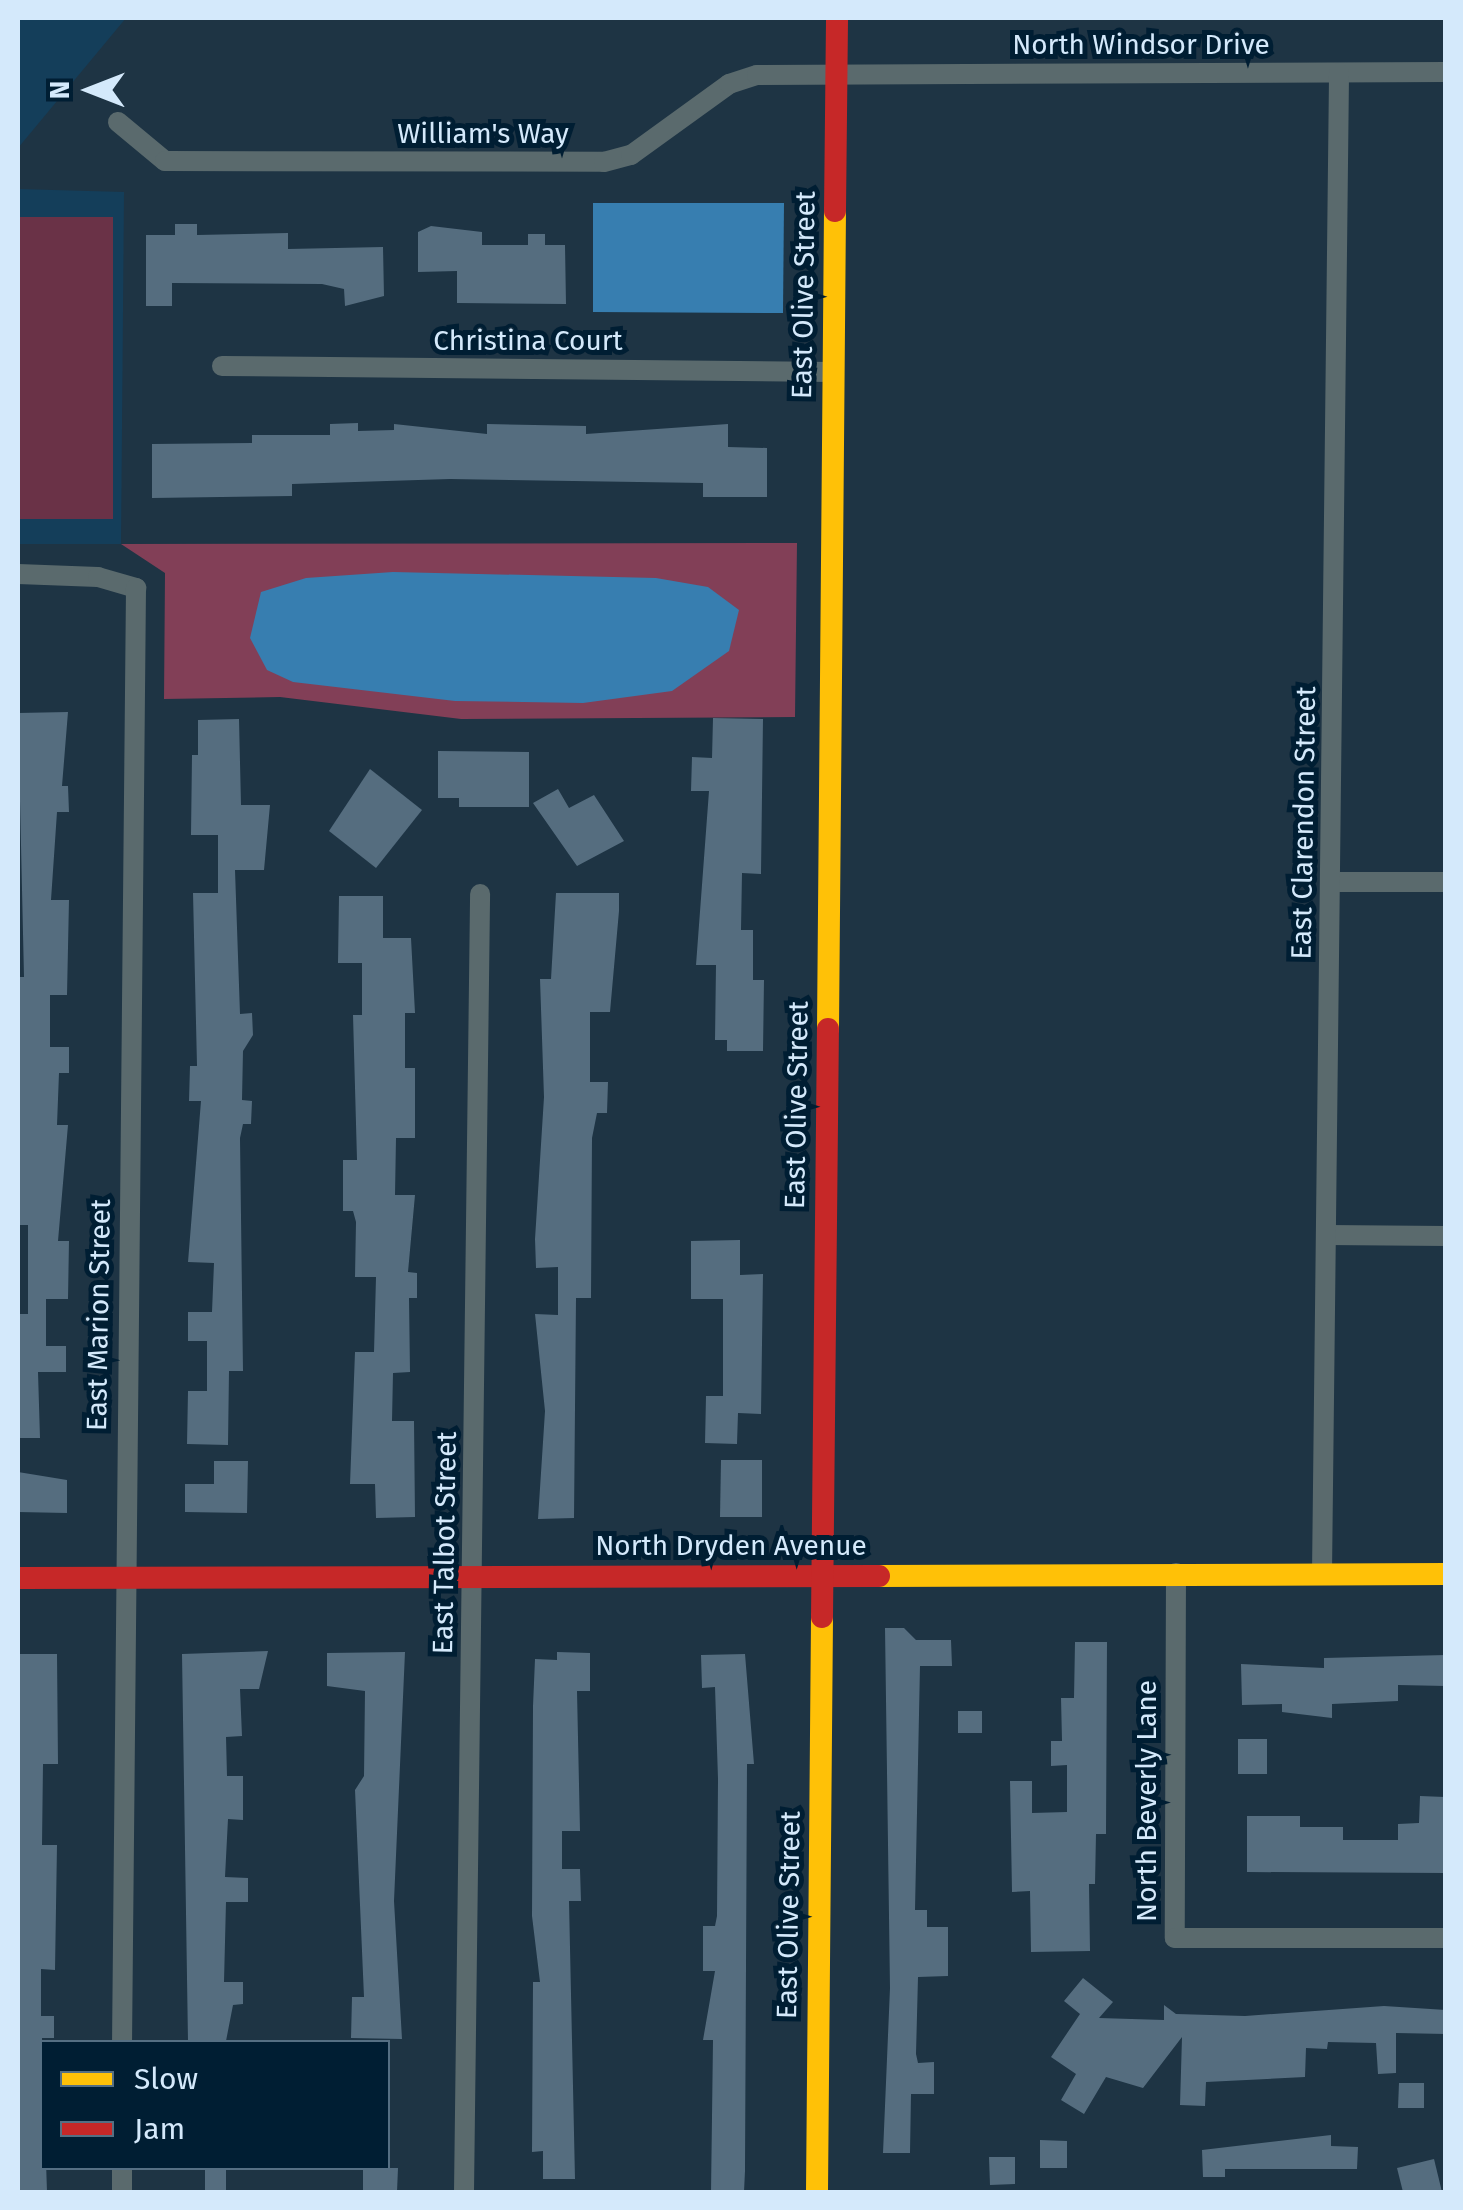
<!DOCTYPE html>
<html>
<head>
<meta charset="utf-8">
<style>
	body { margin:0 }
	#map { position:relative; width:1463px; height:2210px; overflow:hidden; background:#1e3444; font-family:"Fira Sans",sans-serif }
	div>[style] { position:absolute }
	.built>* { inset:0; background:#143e5a }
	.green>* { inset:0; background:#6a3247 }
	.forest>* { inset:0; background:#823f57 }
	.water>* { inset:0; background:#377eb0 }
	.building>* { inset:0; background:#556d7f }
	.street>* { height:20px; margin:-10px; padding:0 10px; transform-origin:10px; border-radius:10px; background:#5a6a6d }
	.slow>* { height:22px; margin:-11px; padding:0 11px; transform-origin:11px; border-radius:11px; background:#ffc107 }
	.jam>* { height:22px; margin:-11px; padding:0 11px; transform-origin:11px; border-radius:11px; background:#c62828 }
	span { translate:-50% -50%; white-space:nowrap; text-align:center; line-height:1.15; -webkit-text-stroke:10px #001e33; paint-order:stroke }
	.street-label { font-size:28px; color:#d4e9fb }
	.frame { position:absolute; inset:0; border:20px solid #d4e9fb; pointer-events:none }
	.legend { position:absolute; left:40px; top:2040px; width:350px; height:130px; box-sizing:border-box; background:#001e33; border:2px solid #556f83; margin:0; padding:12px 18px; list-style:none; font-size:30px; color:#d4e9fb }
	.legend li { display:flex; align-items:center; gap:20px; height:50px }
	.legend b { width:50px; border:2px solid #556f83 }
	.north { position:absolute; left:40px; top:40px; width:100px; height:100px; -webkit-text-stroke:8px #001e33; paint-order:stroke; rotate:270deg; font-size:28px; font-weight:700; line-height:40px; text-align:center; color:#d4e9fb }
	.north::after { content:''; display:block; margin:auto; width:35px; height:45px; background:#d4e9fb; clip-path:polygon(50% 0,100% 100%,50% 72%,0 100%) }
</style>
</head>
<body>
<div id="map">
	<div class="built">
		<div style="clip-path:polygon(18px 18px,126px 18px,18px 148px)"></div>
		<div style="clip-path:polygon(18px 189px,124px 192px,121px 544px,18px 544px)"></div>
	</div>
	<div class="green">
		<div style="clip-path:polygon(18px 217px,113px 217px,113px 519px,18px 519px)"></div>
	</div>
	<div class="forest">
		<div style="clip-path:polygon(797px 543px,795px 717px,461px 719px,280px 697px,164px 699px,165px 573px,121px 544px)"></div>
	</div>
	<div class="water">
		<div style="clip-path:polygon(593px 203px,784px 203px,783px 313px,593px 312px)"></div>
		<div style="clip-path:polygon(393px 572px,656px 578px,708px 587px,739px 610px,729px 651px,672px 691px,583px 703px,455px 701px,293px 682px,267px 670px,250px 638px,261px 592px,306px 578px)"></div>
	</div>
	<div class="building">
		<div style="clip-path:polygon(175px 224px,197px 224px,197px 235px,288px 233px,288px 249px,383px 247px,384px 296px,345px 306px,344px 289px,322px 284px,172px 283px,172px 306px,146px 306px,146px 235px,175px 235px)"></div>
		<div style="clip-path:polygon(431px 226px,482px 232px,482px 245px,528px 245px,528px 234px,545px 234px,545px 245px,565px 245px,566px 304px,457px 303px,457px 271px,418px 272px,418px 232px)"></div>
		<div style="clip-path:polygon(358px 423px,358px 431px,394px 430px,394px 424px,487px 434px,487px 424px,586px 426px,586px 434px,728px 424px,728px 447px,767px 448px,767px 497px,703px 497px,703px 483px,450px 479px,292px 484px,292px 496px,152px 498px,152px 444px,252px 443px,252px 435px,330px 435px,330px 424px)"></div>
		<div style="clip-path:polygon(68px 712px,62px 786px,68px 786px,69px 812px,57px 812px,51px 900px,69px 900px,67px 995px,50px 995px,50px 1047px,69px 1047px,69px 1073px,59px 1073px,57px 1125px,68px 1125px,58px 1241px,69px 1241px,68px 1299px,46px 1299px,46px 1346px,66px 1346px,66px 1372px,38px 1372px,40px 1438px,18px 1438px,18px 1314px,28px 1314px,28px 1225px,18px 1225px,18px 977px,24px 977px,18px 713px)"></div>
		<div style="clip-path:polygon(713px 718px,763px 719px,761px 874px,742px 873px,741px 930px,753px 930px,753px 980px,764px 980px,763px 1051px,727px 1051px,727px 1040px,715px 1040px,716px 965px,696px 965px,709px 791px,691px 791px,692px 757px,712px 758px)"></div>
		<div style="clip-path:polygon(239px 719px,241px 805px,270px 805px,264px 870px,235px 870px,240px 1014px,252px 1013px,253px 1035px,243px 1051px,242px 1100px,252px 1101px,251px 1124px,243px 1124px,240px 1138px,243px 1371px,229px 1371px,228px 1445px,187px 1444px,188px 1391px,207px 1391px,207px 1341px,188px 1341px,188px 1312px,212px 1312px,214px 1263px,188px 1262px,201px 1101px,189px 1101px,190px 1066px,197px 1066px,193px 893px,218px 893px,218px 835px,191px 835px,192px 755px,198px 755px,198px 720px)"></div>
		<div style="clip-path:polygon(438px 751px,529px 752px,529px 807px,459px 807px,459px 798px,438px 798px)"></div>
		<div style="clip-path:polygon(370px 769px,422px 810px,376px 868px,329px 831px)"></div>
		<div style="clip-path:polygon(558px 789px,569px 808px,594px 795px,624px 841px,577px 866px,533px 803px)"></div>
		<div style="clip-path:polygon(556px 893px,619px 893px,619px 911px,610px 1012px,590px 1012px,590px 1082px,608px 1082px,607px 1113px,597px 1113px,592px 1138px,591px 1298px,576px 1298px,574px 1518px,538px 1519px,545px 1411px,535px 1314px,558px 1315px,558px 1267px,536px 1268px,535px 1239px,544px 1097px,540px 979px,551px 979px)"></div>
		<div style="clip-path:polygon(339px 896px,383px 896px,383px 938px,411px 938px,415px 1013px,405px 1013px,405px 1068px,415px 1068px,415px 1138px,396px 1138px,395px 1195px,415px 1195px,408px 1272px,417px 1273px,417px 1298px,409px 1298px,410px 1372px,393px 1373px,392px 1421px,414px 1421px,415px 1517px,376px 1518px,375px 1484px,350px 1484px,355px 1352px,374px 1352px,376px 1277px,355px 1277px,356px 1222px,353px 1211px,343px 1211px,343px 1160px,357px 1160px,353px 1015px,362px 1015px,362px 963px,338px 963px)"></div>
		<div style="clip-path:polygon(740px 1240px,740px 1275px,763px 1274px,761px 1414px,738px 1413px,737px 1444px,705px 1443px,706px 1396px,723px 1396px,723px 1299px,691px 1299px,691px 1241px)"></div>
		<div style="clip-path:polygon(721px 1460px,762px 1460px,762px 1517px,720px 1517px)"></div>
		<div style="clip-path:polygon(214px 1461px,248px 1461px,247px 1513px,185px 1512px,185px 1484px,214px 1484px)"></div>
		<div style="clip-path:polygon(18px 1472px,67px 1480px,67px 1513px,18px 1512px)"></div>
		<div style="clip-path:polygon(885px 1628px,904px 1628px,916px 1640px,951px 1640px,952px 1666px,920px 1666px,915px 1910px,927px 1910px,927px 1927px,948px 1927px,948px 1976px,918px 1977px,916px 2054px,918px 2063px,934px 2062px,934px 2094px,911px 2094px,910px 2153px,883px 2153px,890px 1988px)"></div>
		<div style="clip-path:polygon(1075px 1642px,1107px 1642px,1106px 1834px,1096px 1834px,1095px 1884px,1089px 1884px,1090px 1951px,1031px 1952px,1030px 1891px,1012px 1892px,1010px 1781px,1032px 1781px,1032px 1813px,1067px 1812px,1067px 1765px,1051px 1766px,1051px 1741px,1062px 1741px,1061px 1698px,1074px 1698px)"></div>
		<div style="clip-path:polygon(268px 1651px,259px 1689px,240px 1689px,242px 1736px,226px 1737px,227px 1776px,243px 1776px,243px 1820px,228px 1819px,225px 1877px,248px 1878px,248px 1902px,226px 1902px,224px 1982px,243px 1982px,243px 2004px,233px 2005px,226px 2041px,188px 2042px,182px 1654px)"></div>
		<div style="clip-path:polygon(405px 1652px,394px 1901px,402px 2039px,351px 2038px,352px 1997px,364px 1997px,355px 1790px,364px 1776px,365px 1691px,327px 1686px,327px 1653px)"></div>
		<div style="clip-path:polygon(557px 1652px,590px 1653px,590px 1691px,577px 1691px,580px 1831px,562px 1831px,562px 1869px,580px 1869px,581px 1901px,569px 1901px,575px 2179px,543px 2179px,543px 2151px,532px 2152px,533px 1982px,540px 1982px,532px 1916px,533px 1706px,535px 1659px,557px 1660px)"></div>
		<div style="clip-path:polygon(18px 1654px,57px 1654px,58px 1764px,43px 1764px,42px 1845px,57px 1845px,55px 1970px,41px 1969px,41px 2016px,54px 2016px,54px 2038px,42px 2038px,47px 2192px,18px 2192px)"></div>
		<div style="clip-path:polygon(745px 1654px,754px 1764px,747px 1764px,745px 2171px,744px 2192px,711px 2192px,713px 2040px,703px 2040px,715px 1971px,703px 1971px,703px 1926px,715px 1926px,717px 1916px,718px 1779px,715px 1687px,702px 1688px,701px 1655px)"></div>
		<div style="clip-path:polygon(1446px 1655px,1446px 1686px,1398px 1685px,1398px 1701px,1332px 1704px,1332px 1718px,1282px 1712px,1282px 1704px,1242px 1705px,1241px 1664px,1324px 1668px,1324px 1658px)"></div>
		<div style="clip-path:polygon(958px 1711px,982px 1711px,982px 1733px,958px 1733px)"></div>
		<div style="clip-path:polygon(1238px 1739px,1267px 1739px,1267px 1774px,1238px 1774px)"></div>
		<div style="clip-path:polygon(1420px 1796px,1445px 1797px,1446px 1873px,1247px 1872px,1247px 1816px,1300px 1816px,1300px 1827px,1343px 1827px,1343px 1840px,1398px 1840px,1398px 1824px,1419px 1823px)"></div>
		<div style="clip-path:polygon(1083px 1978px,1113px 2002px,1099px 2018px,1164px 2020px,1164px 2005px,1176px 2014px,1245px 2016px,1384px 2006px,1446px 2010px,1446px 2034px,1396px 2033px,1396px 2073px,1378px 2074px,1376px 2043px,1328px 2042px,1327px 2049px,1306px 2048px,1305px 2077px,1206px 2082px,1205px 2106px,1180px 2105px,1182px 2037px,1143px 2088px,1106px 2077px,1084px 2114px,1061px 2100px,1076px 2074px,1051px 2057px,1080px 2014px,1064px 2001px)"></div>
		<div style="clip-path:polygon(1399px 2083px,1424px 2083px,1424px 2108px,1398px 2108px)"></div>
		<div style="clip-path:polygon(1331px 2135px,1331px 2146px,1358px 2147px,1357px 2169px,1225px 2169px,1225px 2177px,1203px 2177px,1202px 2150px)"></div>
		<div style="clip-path:polygon(1040px 2140px,1067px 2141px,1067px 2168px,1040px 2168px)"></div>
		<div style="clip-path:polygon(989px 2157px,1015px 2157px,1015px 2184px,990px 2185px)"></div>
		<div style="clip-path:polygon(1434px 2159px,1442px 2192px,1403px 2192px,1397px 2168px)"></div>
		<div style="clip-path:polygon(205px 2168px,226px 2168px,226px 2192px,205px 2192px)"></div>
		<div style="clip-path:polygon(363px 2168px,398px 2168px,397px 2192px,363px 2192px)"></div>
	</div>
	<div class="street">
		<div style="left:118px;top:122px;width:61px;rotate:39.7deg"></div>
		<div style="left:165px;top:161px;width:439px;rotate:0.1deg"></div>
		<div style="left:604px;top:162px;width:28px;rotate:-15deg"></div>
		<div style="left:631px;top:155px;width:121px;rotate:-35.9deg"></div>
		<div style="left:729px;top:84px;width:29px;rotate:-18deg"></div>
		<div style="left:757px;top:75px;width:689px;rotate:-0.25deg"></div>
		<div style="left:222px;top:366px;width:612px;rotate:0.56deg"></div>
		<div style="left:18px;top:574px;width:80px;rotate:2.1deg"></div>
		<div style="left:98px;top:577px;width:40px;rotate:16deg"></div>
		<div style="left:136px;top:588px;width:1454px;rotate:90.55deg"></div>
		<div style="left:1331px;top:882px;width:115px"></div>
		<div style="left:1327px;top:1235px;width:119px;rotate:0.5deg"></div>
		<div style="left:1176px;top:1573px;width:365px;rotate:90.2deg"></div>
		<div style="left:1175px;top:1938px;width:271px"></div>
		<div style="left:1322px;top:1574px;width:1501px;rotate:-89.35deg"></div>
		<div style="left:122px;top:2192px;width:24px;rotate:-90deg"></div>
		<div style="left:464px;top:2192px;width:1298px;rotate:-89.29deg"></div>
	</div>
	<div class="slow">
		<div style="left:828px;top:1029px;width:818px;rotate:-89.51deg"></div>
		<div style="left:879px;top:1576px;width:567px;rotate:-0.2deg"></div>
		<div style="left:817px;top:2192px;width:575px;rotate:-89.5deg"></div>
	</div>
	<div class="jam">
		<div style="left:835px;top:211px;width:193px;rotate:-89.4deg"></div>
		<div style="left:18px;top:1578px;width:861px;rotate:-0.13deg"></div>
		<div style="left:822px;top:1617px;width:588px;rotate:-89.42deg"></div>
	</div>
	<div class="street-label">
		<span style="left:1141px;top:45px">North Windsor Drive</span>
		<span style="left:483px;top:134px">William's Way</span>
		<span style="left:804px;top:295px;rotate:-89deg">East Olive Street</span>
		<span style="left:528px;top:341px">Christina Court</span>
		<span style="left:1304px;top:823px;rotate:-89deg">East Clarendon Street</span>
		<span style="left:797px;top:1105px;rotate:-89deg">East Olive Street</span>
		<span style="left:99px;top:1315px;rotate:-89deg">East Marion Street</span>
		<span style="left:445px;top:1543px;rotate:-89deg">East Talbot Street</span>
		<span style="left:731px;top:1546px">North Dryden Avenue</span>
		<span style="left:1147px;top:1801px;rotate:-90deg">North Beverly Lane</span>
		<span style="left:789px;top:1915px;rotate:-89deg">East Olive Street</span>
	</div>
	<div class="frame"></div>
	<ul class="legend">
	<li><b style="height:12px;background:#ffc107"></b>Slow</li>
	<li><b style="height:12px;background:#c62828"></b>Jam</li>
	</ul>
	<div class="north">N</div>
</div>
</body>
</html>
